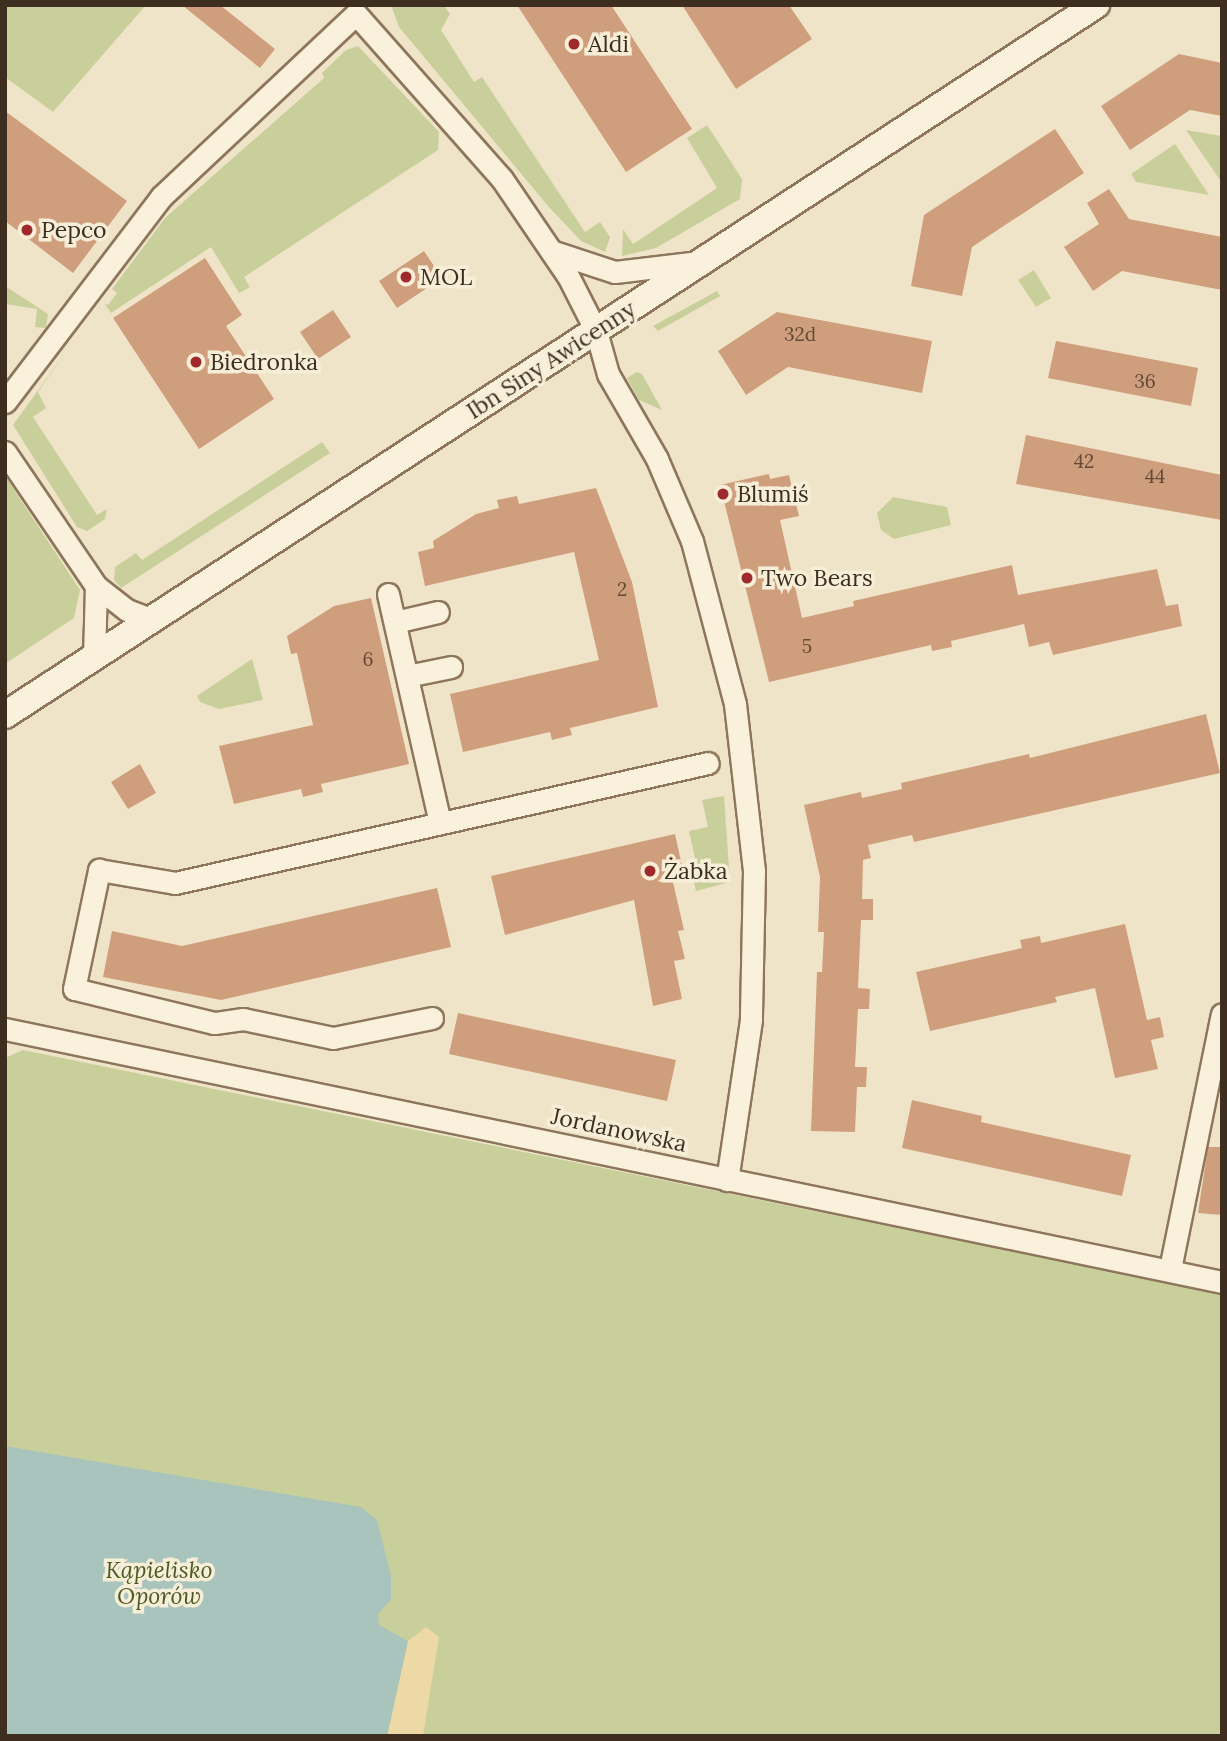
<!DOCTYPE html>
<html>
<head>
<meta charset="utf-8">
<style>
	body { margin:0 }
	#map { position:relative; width:1227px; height:1741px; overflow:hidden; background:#f0e4c8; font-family:Lora,serif }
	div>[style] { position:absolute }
	.green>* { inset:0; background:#c9cf9b }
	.sand>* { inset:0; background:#ecd9a5 }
	.water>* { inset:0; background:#a9c4bc }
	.building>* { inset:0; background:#cf9f7d }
	.roads { filter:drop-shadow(2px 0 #8d765c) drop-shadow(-2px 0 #8d765c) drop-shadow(0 2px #8d765c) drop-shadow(0 -2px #8d765c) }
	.minor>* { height:21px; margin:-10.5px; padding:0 10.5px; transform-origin:10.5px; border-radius:10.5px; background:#faf1dc }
	.tertiary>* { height:26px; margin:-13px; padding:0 13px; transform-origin:13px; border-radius:13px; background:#faf1dc }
	.dots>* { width:19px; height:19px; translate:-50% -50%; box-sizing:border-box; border:4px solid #f7eed8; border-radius:50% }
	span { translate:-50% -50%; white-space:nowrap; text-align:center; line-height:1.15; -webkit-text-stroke:7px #f7eed8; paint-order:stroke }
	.number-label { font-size:19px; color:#624a37 }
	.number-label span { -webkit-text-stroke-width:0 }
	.poi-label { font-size:23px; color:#3d2e20 }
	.left { translate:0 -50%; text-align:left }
	.street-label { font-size:23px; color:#3d2e20 }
	.park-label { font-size:23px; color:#4d5a26; font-style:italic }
	.frame { position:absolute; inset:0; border:7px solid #3d2e20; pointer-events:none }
</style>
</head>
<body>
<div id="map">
	<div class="green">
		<div style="clip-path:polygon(5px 5px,146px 5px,53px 112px,5px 77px)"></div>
		<div style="clip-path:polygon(391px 5px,444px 5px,450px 14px,441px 30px,474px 82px,482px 77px,585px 232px,600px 222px,610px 237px,605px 252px,581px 241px,548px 206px,399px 27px)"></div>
		<div style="clip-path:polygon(358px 46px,439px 132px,438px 150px,244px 277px,250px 287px,239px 293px,211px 247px,111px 313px,104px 303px,108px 305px,117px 293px,112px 289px,165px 218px,324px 78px,322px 73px,346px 50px)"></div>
		<div style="clip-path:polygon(707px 125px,742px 179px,740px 199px,656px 248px,622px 256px,623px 229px,633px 244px,717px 188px,687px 138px)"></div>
		<div style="clip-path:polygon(1186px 130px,1222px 136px,1222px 183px)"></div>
		<div style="clip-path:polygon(1175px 144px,1209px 195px,1136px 182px,1131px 174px)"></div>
		<div style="clip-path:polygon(1034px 270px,1051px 298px,1036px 307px,1018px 280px)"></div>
		<div style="clip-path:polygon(5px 286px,48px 314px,46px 328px,35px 327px,37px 309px,5px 304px)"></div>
		<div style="clip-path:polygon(717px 291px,720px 296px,658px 331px,653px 326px)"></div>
		<div style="clip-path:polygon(68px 349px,38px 392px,46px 408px,33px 417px,97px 515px,107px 509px,105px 519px,87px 531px,77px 527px,13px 425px)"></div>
		<div style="clip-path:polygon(637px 372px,642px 374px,662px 410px,639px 400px,627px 378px)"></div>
		<div style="clip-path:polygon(322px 442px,330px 453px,121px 588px,114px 580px,115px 567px,136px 553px,142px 560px)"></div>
		<div style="clip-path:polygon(5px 476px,80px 590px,74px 618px,5px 664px)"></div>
		<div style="clip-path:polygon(893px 497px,947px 507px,951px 525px,894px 539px,881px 530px,877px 513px)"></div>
		<div style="clip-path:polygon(252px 659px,263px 700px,219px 709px,200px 702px,197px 696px)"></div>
		<div style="clip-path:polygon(724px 796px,730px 882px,696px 891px,692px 874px,698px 872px,689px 831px,708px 827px,702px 800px)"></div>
		<div style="clip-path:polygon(23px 1050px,1222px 1294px,1222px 1736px,5px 1736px,5px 1058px)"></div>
	</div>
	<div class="sand">
		<div style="clip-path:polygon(426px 1627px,439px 1637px,423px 1736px,387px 1736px,408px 1641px)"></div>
	</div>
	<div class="water">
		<div style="clip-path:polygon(5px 1446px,361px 1507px,377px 1520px,391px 1576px,391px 1600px,378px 1614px,379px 1625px,408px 1641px,387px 1736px,5px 1736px)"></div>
	</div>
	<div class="building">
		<div style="clip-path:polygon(182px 5px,220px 5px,275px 49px,260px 68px)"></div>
		<div style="clip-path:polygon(517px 5px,611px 5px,692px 129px,626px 172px)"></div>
		<div style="clip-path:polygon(682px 5px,789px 5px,812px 39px,736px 89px)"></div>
		<div style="clip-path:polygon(1179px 54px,1222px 63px,1222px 116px,1190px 110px,1130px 150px,1101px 106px)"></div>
		<div style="clip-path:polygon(5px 111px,127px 201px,73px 273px,5px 221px)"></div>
		<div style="clip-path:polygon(1055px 129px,1084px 173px,972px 247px,962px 296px,911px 286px,924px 215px)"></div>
		<div style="clip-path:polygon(1109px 189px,1129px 219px,1222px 237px,1222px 290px,1122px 271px,1093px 291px,1064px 247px,1099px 224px,1087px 203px)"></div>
		<div style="clip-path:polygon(424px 251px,442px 278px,397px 308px,379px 281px)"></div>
		<div style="clip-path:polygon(205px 258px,242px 315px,226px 326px,274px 399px,199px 449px,113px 318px)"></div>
		<div style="clip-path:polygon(333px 310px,351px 337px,318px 359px,300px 332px)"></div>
		<div style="clip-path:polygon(777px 312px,932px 341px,922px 393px,788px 367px,746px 395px,718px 351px)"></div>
		<div style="clip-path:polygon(1056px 341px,1198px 368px,1191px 406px,1048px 378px)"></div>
		<div style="clip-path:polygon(1026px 435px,1222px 475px,1222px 520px,1016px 484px)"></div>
		<div style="clip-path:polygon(769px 474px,770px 479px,789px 475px,799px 516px,780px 520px,802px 618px,854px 606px,853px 601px,1012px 565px,1018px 595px,1157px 569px,1166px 606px,1178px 604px,1182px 626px,1053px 655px,1049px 642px,1029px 647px,1024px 624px,951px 641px,952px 647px,932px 651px,931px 645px,769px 682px,720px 485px)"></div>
		<div style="clip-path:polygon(596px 488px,632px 582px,658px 707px,570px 728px,572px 735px,552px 740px,550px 732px,463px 752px,450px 694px,599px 660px,574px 552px,425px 586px,418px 552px,434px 548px,433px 541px,476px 514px,499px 508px,497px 500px,517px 496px,519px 504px)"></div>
		<div style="clip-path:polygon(371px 598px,409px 764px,321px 784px,323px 792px,303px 797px,301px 789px,234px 804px,219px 746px,313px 725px,297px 653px,291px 654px,287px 636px,334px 606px)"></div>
		<div style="clip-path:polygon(1206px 714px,1220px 773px,914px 842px,912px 835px,868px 845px,871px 858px,863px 860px,862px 899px,873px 899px,873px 920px,861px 920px,858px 988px,870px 989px,869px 1009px,858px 1009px,855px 1067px,867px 1067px,866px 1087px,857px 1087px,855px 1132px,811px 1131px,817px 972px,822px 972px,824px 932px,818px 932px,820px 877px,804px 805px,861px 792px,862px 798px,902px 789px,901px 783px,1029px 754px,1030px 758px)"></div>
		<div style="clip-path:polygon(140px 764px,156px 793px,128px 809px,111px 782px)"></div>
		<div style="clip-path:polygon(675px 834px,684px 875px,672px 878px,684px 930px,678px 931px,685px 959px,674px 961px,682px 999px,653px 1006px,634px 900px,505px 935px,491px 876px)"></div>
		<div style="clip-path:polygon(437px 888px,451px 947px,221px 1000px,103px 977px,112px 931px,182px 946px)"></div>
		<div style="clip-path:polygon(1125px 924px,1147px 1020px,1160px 1017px,1164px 1037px,1151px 1040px,1158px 1069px,1115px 1078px,1095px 988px,1055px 997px,1057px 1002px,930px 1031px,916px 972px,1022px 948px,1020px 940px,1040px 936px,1041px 943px)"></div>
		<div style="clip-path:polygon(458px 1013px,676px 1060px,667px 1101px,449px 1054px)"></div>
		<div style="clip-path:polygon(912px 1100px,982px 1116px,981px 1122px,1131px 1155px,1122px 1196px,902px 1148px)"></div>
		<div style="clip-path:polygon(1208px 1147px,1222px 1147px,1222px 1215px,1198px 1213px)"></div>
	</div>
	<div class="roads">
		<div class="minor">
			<div style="left:551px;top:251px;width:67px;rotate:18.2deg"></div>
			<div style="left:615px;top:272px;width:85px;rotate:-6.8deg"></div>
			<div style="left:5px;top:402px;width:258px;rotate:-52.7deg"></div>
			<div style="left:161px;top:197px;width:267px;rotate:-43.2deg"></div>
			<div style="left:356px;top:14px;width:220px;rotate:48.5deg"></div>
			<div style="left:502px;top:179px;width:117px;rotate:55.8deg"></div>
			<div style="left:568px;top:276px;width:62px;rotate:63deg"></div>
			<div style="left:596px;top:331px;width:45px;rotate:74.4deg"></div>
			<div style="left:608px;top:374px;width:98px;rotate:60deg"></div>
			<div style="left:657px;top:459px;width:89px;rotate:66.9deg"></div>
			<div style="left:692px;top:541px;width:169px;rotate:75.2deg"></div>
			<div style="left:735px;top:704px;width:168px;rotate:83.5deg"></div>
			<div style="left:754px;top:871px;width:149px;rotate:91.2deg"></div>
			<div style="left:751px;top:1020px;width:162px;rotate:98.5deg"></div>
			<div style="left:5px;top:452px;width:162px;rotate:55.8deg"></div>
			<div style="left:96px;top:586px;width:39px;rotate:38deg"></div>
			<div style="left:127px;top:610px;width:28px;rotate:21deg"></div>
			<div style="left:388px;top:594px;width:235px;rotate:77.2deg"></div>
			<div style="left:395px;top:622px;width:44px;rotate:-13.1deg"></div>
			<div style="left:94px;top:657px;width:71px;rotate:-88.4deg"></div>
			<div style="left:407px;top:676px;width:45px;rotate:-11.6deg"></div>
			<div style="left:432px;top:1018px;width:101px;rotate:168.6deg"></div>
			<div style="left:333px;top:1038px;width:92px;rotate:-168.1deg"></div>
			<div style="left:243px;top:1019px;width:29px;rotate:172deg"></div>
			<div style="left:214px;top:1023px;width:144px;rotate:-166.3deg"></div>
			<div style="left:74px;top:989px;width:122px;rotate:-78.1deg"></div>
			<div style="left:99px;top:870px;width:77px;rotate:9.7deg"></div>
			<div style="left:175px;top:883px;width:546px;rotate:-12.69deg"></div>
			<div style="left:5px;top:1029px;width:1243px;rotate:11.74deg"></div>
			<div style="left:1170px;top:1269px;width:260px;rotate:-78.5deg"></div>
		</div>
		<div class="tertiary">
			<div style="left:5px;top:715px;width:1302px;rotate:-33.06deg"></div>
		</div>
	</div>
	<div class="dots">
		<div style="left:574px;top:44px;background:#9e2a2b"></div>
		<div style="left:27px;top:230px;background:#9e2a2b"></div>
		<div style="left:406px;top:277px;background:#9e2a2b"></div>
		<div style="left:196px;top:362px;background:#9e2a2b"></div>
		<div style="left:723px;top:494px;background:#9e2a2b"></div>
		<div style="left:747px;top:578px;background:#9e2a2b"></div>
		<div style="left:650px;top:871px;background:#9e2a2b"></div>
	</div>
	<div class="number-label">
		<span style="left:800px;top:335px">32d</span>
		<span style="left:1145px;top:382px">36</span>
		<span style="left:1084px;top:462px">42</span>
		<span style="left:1155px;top:477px">44</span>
		<span style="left:622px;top:590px">2</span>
		<span style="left:807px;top:647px">5</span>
		<span style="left:368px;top:660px">6</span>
	</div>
	<div class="poi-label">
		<span class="left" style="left:588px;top:44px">Aldi</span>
		<span class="left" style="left:41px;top:230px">Pepco</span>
		<span class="left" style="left:420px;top:277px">MOL</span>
		<span class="left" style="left:210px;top:362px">Biedronka</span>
		<span class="left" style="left:737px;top:494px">Blumiś</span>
		<span class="left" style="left:761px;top:578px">Two Bears</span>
		<span class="left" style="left:664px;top:871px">Żabka</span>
	</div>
	<div class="street-label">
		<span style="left:551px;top:360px;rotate:-33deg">Ibn Siny Awicenny</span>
		<span style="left:619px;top:1130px;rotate:12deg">Jordanowska</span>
	</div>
	<div class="park-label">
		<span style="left:159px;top:1583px">Kąpielisko<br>Oporów</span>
	</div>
	<div class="frame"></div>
</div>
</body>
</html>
